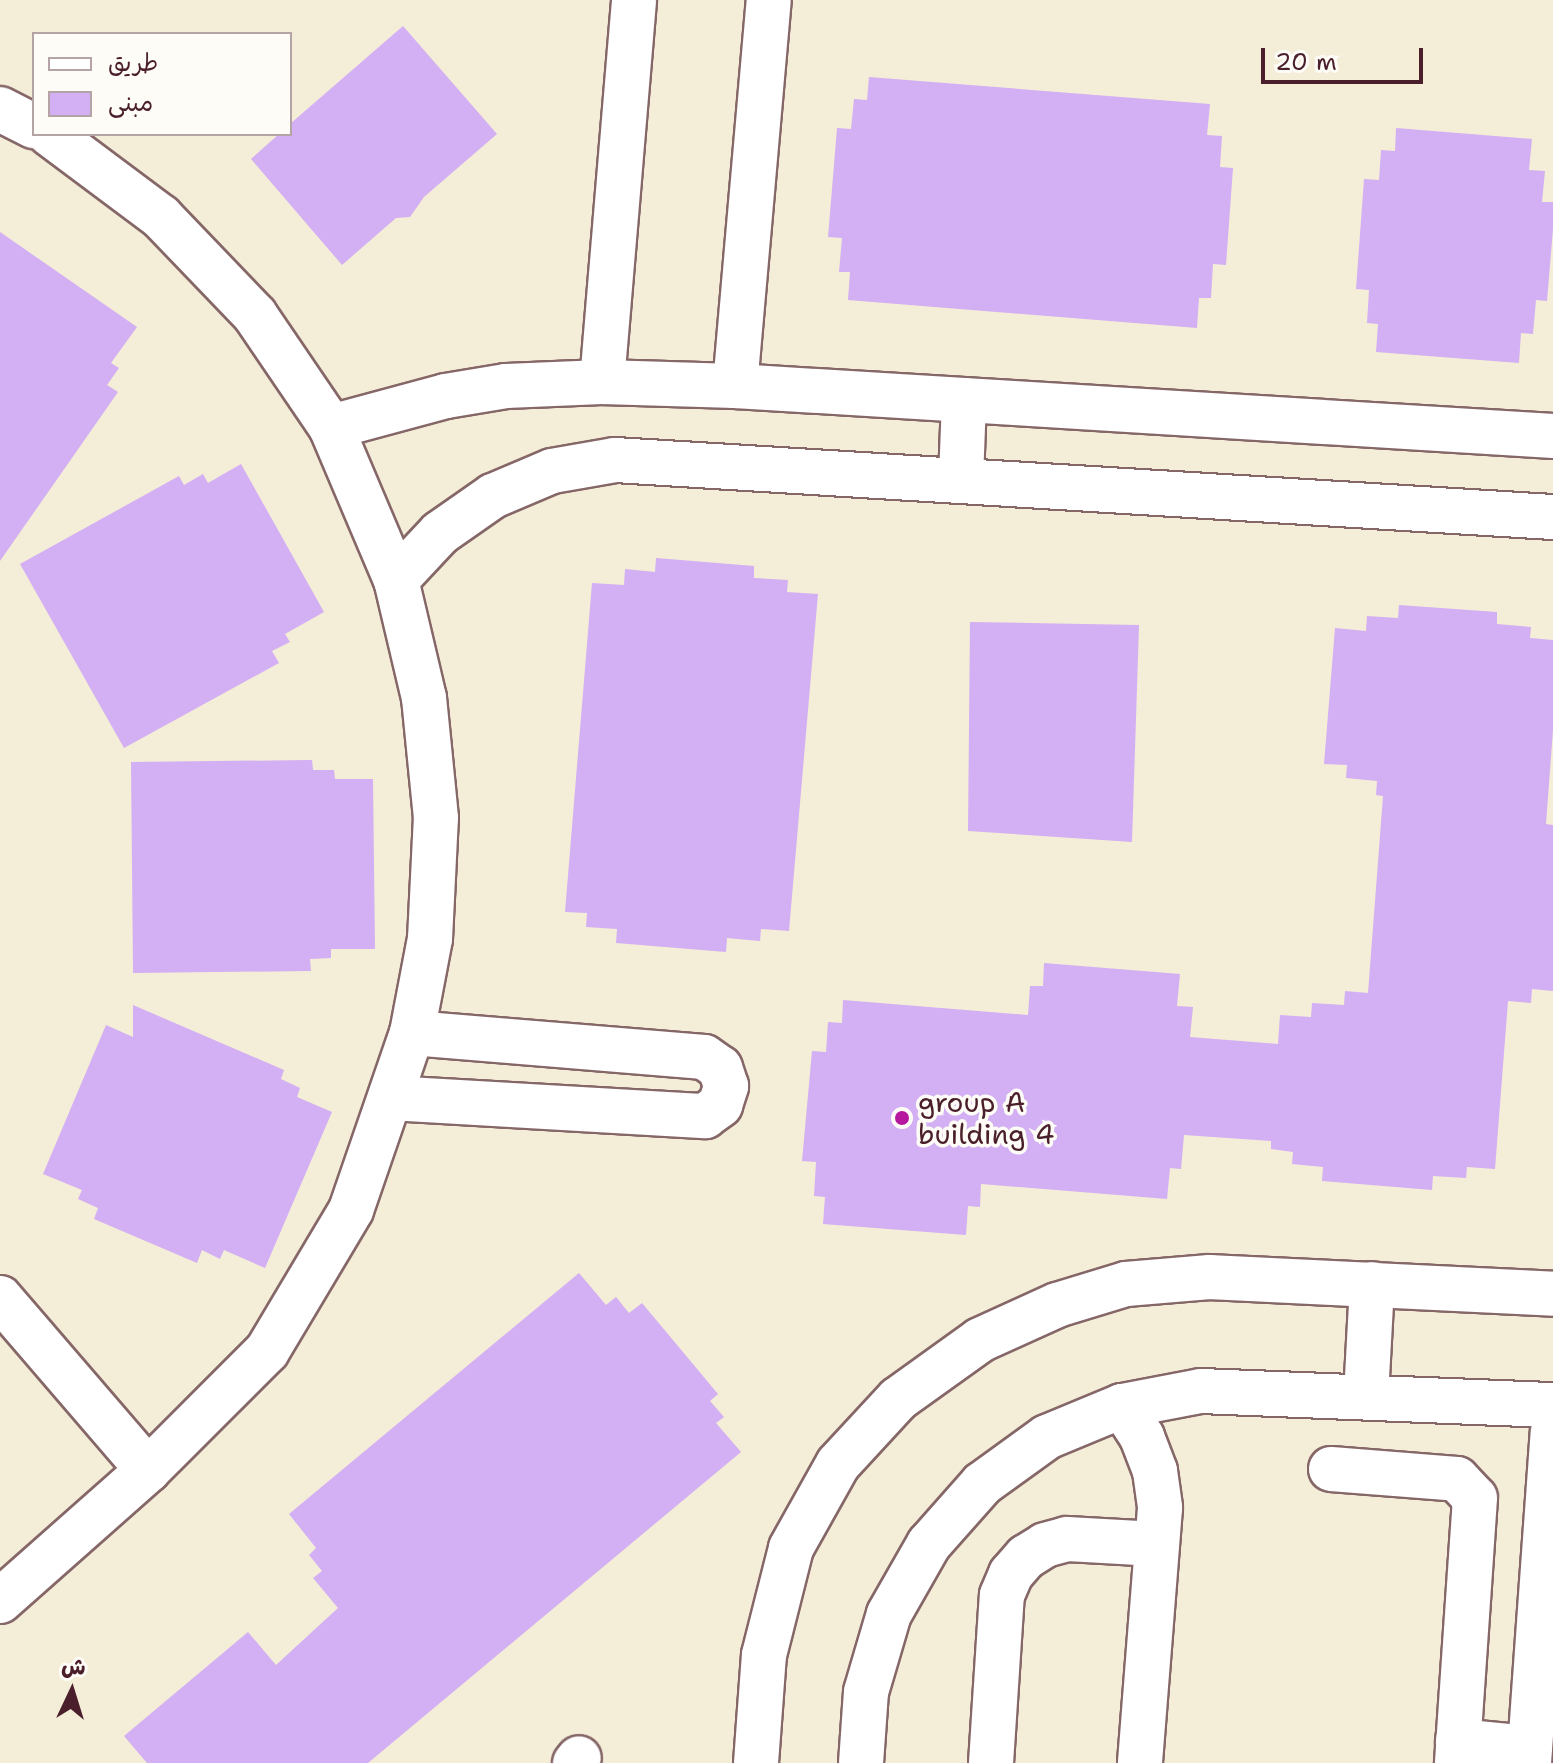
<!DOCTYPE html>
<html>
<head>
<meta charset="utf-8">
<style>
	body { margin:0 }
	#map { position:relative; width:1553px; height:1763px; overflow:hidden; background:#f4edd8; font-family:"Shantell Sans","Playpen Sans Arabic",sans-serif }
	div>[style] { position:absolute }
	.building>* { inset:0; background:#d3aff3 }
	.roads { filter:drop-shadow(2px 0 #866768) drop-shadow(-2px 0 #866768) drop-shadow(0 2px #866768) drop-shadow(0 -2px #866768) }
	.minor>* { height:44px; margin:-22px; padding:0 22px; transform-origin:22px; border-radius:22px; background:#fff }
	.dots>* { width:22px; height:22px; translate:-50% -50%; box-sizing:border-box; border:4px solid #fdfcf7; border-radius:50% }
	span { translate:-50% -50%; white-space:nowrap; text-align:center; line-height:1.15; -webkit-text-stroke:7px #fdfcf7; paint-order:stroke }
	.poi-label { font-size:28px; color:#4a1f2b }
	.left { translate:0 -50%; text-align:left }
	.legend { position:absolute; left:32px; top:32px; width:260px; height:104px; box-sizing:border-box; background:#fdfcf7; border:2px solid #b5a4a5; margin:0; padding:10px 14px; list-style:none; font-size:24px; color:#4a1f2b }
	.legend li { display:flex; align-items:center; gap:16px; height:40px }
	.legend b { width:40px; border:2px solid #b5a4a5 }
	.north { position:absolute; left:32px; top:1651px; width:80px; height:80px; -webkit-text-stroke:6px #fdfcf7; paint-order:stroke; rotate:4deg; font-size:22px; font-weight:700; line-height:32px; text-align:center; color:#4a1f2b }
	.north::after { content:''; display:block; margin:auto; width:28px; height:36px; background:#4a1f2b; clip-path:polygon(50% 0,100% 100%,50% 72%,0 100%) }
	.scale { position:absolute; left:1261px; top:48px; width:162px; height:36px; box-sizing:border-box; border:4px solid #4a1f2b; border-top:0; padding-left:10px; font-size:24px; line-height:28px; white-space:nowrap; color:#4a1f2b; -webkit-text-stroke:6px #fdfcf7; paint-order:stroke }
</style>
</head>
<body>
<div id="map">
	<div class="building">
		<div style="clip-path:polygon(403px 26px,497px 134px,424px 197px,410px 217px,396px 218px,342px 265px,251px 159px,279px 134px,290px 134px,290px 124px)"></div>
		<div style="clip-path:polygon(869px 77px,1210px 104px,1207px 135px,1222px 136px,1220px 167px,1233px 168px,1226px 265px,1213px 264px,1211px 298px,1199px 298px,1197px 328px,848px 300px,850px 272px,839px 272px,842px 238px,828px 237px,837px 128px,851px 129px,854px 99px,867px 100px)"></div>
		<div style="clip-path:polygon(1396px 128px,1532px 139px,1529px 170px,1545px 171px,1542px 202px,1553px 202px,1553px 229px,1547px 301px,1536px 300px,1533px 334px,1521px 333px,1519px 363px,1376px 352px,1378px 324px,1367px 323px,1369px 290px,1356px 289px,1364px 179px,1379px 180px,1381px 150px,1395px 151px)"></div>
		<div style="clip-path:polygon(0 232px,137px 327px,111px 363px,119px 368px,107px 385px,118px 392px,0 561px)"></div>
		<div style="clip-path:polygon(241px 464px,324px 612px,285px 634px,290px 642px,272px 651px,279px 663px,124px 748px,20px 564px,179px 476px,184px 485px,203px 474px,208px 483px)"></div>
		<div style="clip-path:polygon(656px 558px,754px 566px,754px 578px,788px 580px,787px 592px,818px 594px,789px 931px,761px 929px,760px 941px,727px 938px,726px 952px,616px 943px,617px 929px,586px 927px,587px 913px,565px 912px,592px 583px,624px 585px,625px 569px,655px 572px)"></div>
		<div style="clip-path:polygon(1399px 605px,1497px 612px,1497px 624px,1531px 627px,1530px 638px,1553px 640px,1553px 730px,1546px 824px,1553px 825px,1553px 991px,1532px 989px,1531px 1003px,1508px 1001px,1495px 1169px,1467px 1167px,1466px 1178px,1433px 1176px,1432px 1190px,1322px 1181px,1323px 1167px,1292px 1164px,1293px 1152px,1271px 1149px,1271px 1141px,1184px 1135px,1181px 1169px,1170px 1168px,1167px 1199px,981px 1184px,980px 1207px,968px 1206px,966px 1235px,823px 1224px,825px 1197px,814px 1196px,816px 1162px,802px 1161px,812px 1051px,826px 1052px,828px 1022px,842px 1023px,843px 1000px,1028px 1015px,1030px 986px,1043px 986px,1044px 963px,1180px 974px,1177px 1006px,1193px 1007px,1190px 1037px,1278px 1044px,1280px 1015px,1311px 1017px,1312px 1003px,1344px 1005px,1345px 991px,1368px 993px,1383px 796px,1376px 795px,1377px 781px,1346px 778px,1347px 765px,1324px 764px,1335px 628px,1366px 631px,1367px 616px,1398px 618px)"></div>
		<div style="clip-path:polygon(970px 622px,1139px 625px,1132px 842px,968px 831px)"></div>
		<div style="clip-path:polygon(312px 760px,313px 770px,334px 770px,335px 779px,373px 779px,375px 949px,331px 949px,331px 958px,310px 959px,311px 971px,133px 973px,131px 762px)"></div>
		<div style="clip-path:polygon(133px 1005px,284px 1070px,281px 1079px,300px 1088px,297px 1097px,332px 1112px,265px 1268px,224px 1250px,220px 1259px,202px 1250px,197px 1263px,94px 1219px,98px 1208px,78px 1199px,82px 1190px,43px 1174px,106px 1025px,133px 1037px)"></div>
		<div style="clip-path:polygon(579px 1273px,606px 1305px,616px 1297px,629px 1313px,642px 1303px,718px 1394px,710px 1401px,724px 1417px,716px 1423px,741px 1452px,368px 1763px,147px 1763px,124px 1736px,248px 1632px,276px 1665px,338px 1608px,313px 1578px,322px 1571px,309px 1555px,316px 1548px,289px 1514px)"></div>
	</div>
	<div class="roads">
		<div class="minor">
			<div style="left:0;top:109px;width:38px;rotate:27deg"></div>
			<div style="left:602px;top:382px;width:383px;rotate:-85.2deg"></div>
			<div style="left:735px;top:386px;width:387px;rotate:-85deg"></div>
			<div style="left:331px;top:427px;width:119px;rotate:-15.1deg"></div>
			<div style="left:446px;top:396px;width:61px;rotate:-9.5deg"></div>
			<div style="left:506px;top:386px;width:96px;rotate:-2.4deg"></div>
			<div style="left:602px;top:382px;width:133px;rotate:1.7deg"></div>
			<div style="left:735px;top:386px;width:820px;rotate:3.5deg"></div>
			<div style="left:961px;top:479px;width:79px;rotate:-87.8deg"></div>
			<div style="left:396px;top:580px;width:64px;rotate:-46.9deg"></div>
			<div style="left:440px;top:533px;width:65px;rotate:-34.9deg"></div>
			<div style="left:493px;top:496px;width:64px;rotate:-23deg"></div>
			<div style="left:552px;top:471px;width:64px;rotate:-9.9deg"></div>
			<div style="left:615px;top:460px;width:940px;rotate:3.48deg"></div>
			<div style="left:390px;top:1098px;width:316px;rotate:3.3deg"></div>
			<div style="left:705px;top:1116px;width:19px;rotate:-36deg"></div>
			<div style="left:720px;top:1105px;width:20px;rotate:-72deg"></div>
			<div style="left:726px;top:1086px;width:19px;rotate:-108deg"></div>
			<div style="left:720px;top:1068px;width:19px;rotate:-145deg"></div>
			<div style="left:704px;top:1057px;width:293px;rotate:-175.3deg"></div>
			<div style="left:0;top:1298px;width:227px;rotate:49.3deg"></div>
			<div style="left:1366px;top:1396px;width:112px;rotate:-86.9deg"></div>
			<div style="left:1122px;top:1406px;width:37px;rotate:57deg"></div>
			<div style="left:1142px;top:1437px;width:36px;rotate:69deg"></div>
			<div style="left:1155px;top:1471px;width:37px;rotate:82deg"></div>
			<div style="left:1160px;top:1508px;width:256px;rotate:94.5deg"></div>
			<div style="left:1331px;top:1469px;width:126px;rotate:4.5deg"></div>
			<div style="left:1457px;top:1479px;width:26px;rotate:47deg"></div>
			<div style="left:1475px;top:1498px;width:266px;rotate:93.9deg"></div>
			<div style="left:0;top:1601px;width:198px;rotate:-41.5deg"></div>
			<div style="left:148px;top:1470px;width:168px;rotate:-45deg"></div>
			<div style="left:267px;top:1351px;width:164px;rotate:-59.2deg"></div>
			<div style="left:351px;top:1210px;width:187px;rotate:-71deg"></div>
			<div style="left:412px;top:1033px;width:96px;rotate:-79.2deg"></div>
			<div style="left:430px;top:939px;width:121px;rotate:-87.2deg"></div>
			<div style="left:436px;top:818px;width:121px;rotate:-95.7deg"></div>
			<div style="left:424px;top:698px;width:121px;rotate:-103.3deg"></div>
			<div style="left:396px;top:580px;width:166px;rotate:-113deg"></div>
			<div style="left:331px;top:427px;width:135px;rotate:-124.2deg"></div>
			<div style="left:255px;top:315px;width:136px;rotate:-133.8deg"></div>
			<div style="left:161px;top:217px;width:139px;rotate:-143.2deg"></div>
			<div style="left:1458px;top:1741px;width:72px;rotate:5.6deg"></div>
			<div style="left:575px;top:1763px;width:6px;rotate:-51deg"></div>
			<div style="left:756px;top:1763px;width:108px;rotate:-85.8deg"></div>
			<div style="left:764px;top:1655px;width:110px;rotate:-75.8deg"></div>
			<div style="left:791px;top:1548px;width:96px;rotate:-60.8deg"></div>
			<div style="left:838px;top:1464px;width:88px;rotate:-47.3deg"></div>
			<div style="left:898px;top:1399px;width:101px;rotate:-35.7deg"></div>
			<div style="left:980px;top:1340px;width:85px;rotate:-24.4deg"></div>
			<div style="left:1057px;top:1305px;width:72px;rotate:-16.9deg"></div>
			<div style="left:1126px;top:1284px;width:84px;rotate:-4.8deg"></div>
			<div style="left:1210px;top:1277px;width:343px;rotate:2.8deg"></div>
			<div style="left:861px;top:1763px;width:71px;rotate:-86deg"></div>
			<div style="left:866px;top:1692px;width:81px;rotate:-73.6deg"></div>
			<div style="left:889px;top:1614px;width:81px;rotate:-60.3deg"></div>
			<div style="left:929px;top:1544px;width:80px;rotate:-48.5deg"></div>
			<div style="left:982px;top:1484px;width:80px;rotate:-35.9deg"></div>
			<div style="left:1047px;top:1437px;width:81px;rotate:-22.5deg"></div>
			<div style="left:1122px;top:1406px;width:80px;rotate:-10.8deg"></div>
			<div style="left:1201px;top:1391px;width:352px;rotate:2.3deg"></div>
			<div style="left:991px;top:1763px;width:168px;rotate:-86.3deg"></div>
			<div style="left:1002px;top:1595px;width:23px;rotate:-67deg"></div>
			<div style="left:1011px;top:1574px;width:23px;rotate:-49deg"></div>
			<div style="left:1026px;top:1557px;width:22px;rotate:-32deg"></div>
			<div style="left:1045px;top:1545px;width:23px;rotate:-15deg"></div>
			<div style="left:1067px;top:1539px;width:90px;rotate:3.2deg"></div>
			<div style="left:1529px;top:1763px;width:332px;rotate:-85.9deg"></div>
		</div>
	</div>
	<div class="dots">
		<div style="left:902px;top:1118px;background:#b5179e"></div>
	</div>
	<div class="poi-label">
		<span class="left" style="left:918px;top:1118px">group A<br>building 4</span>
	</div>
	<ul class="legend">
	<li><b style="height:10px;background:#fff"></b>طريق</li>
	<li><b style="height:22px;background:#d3aff3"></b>مبنى</li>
	</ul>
	<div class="north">ش</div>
	<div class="scale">20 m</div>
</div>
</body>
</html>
